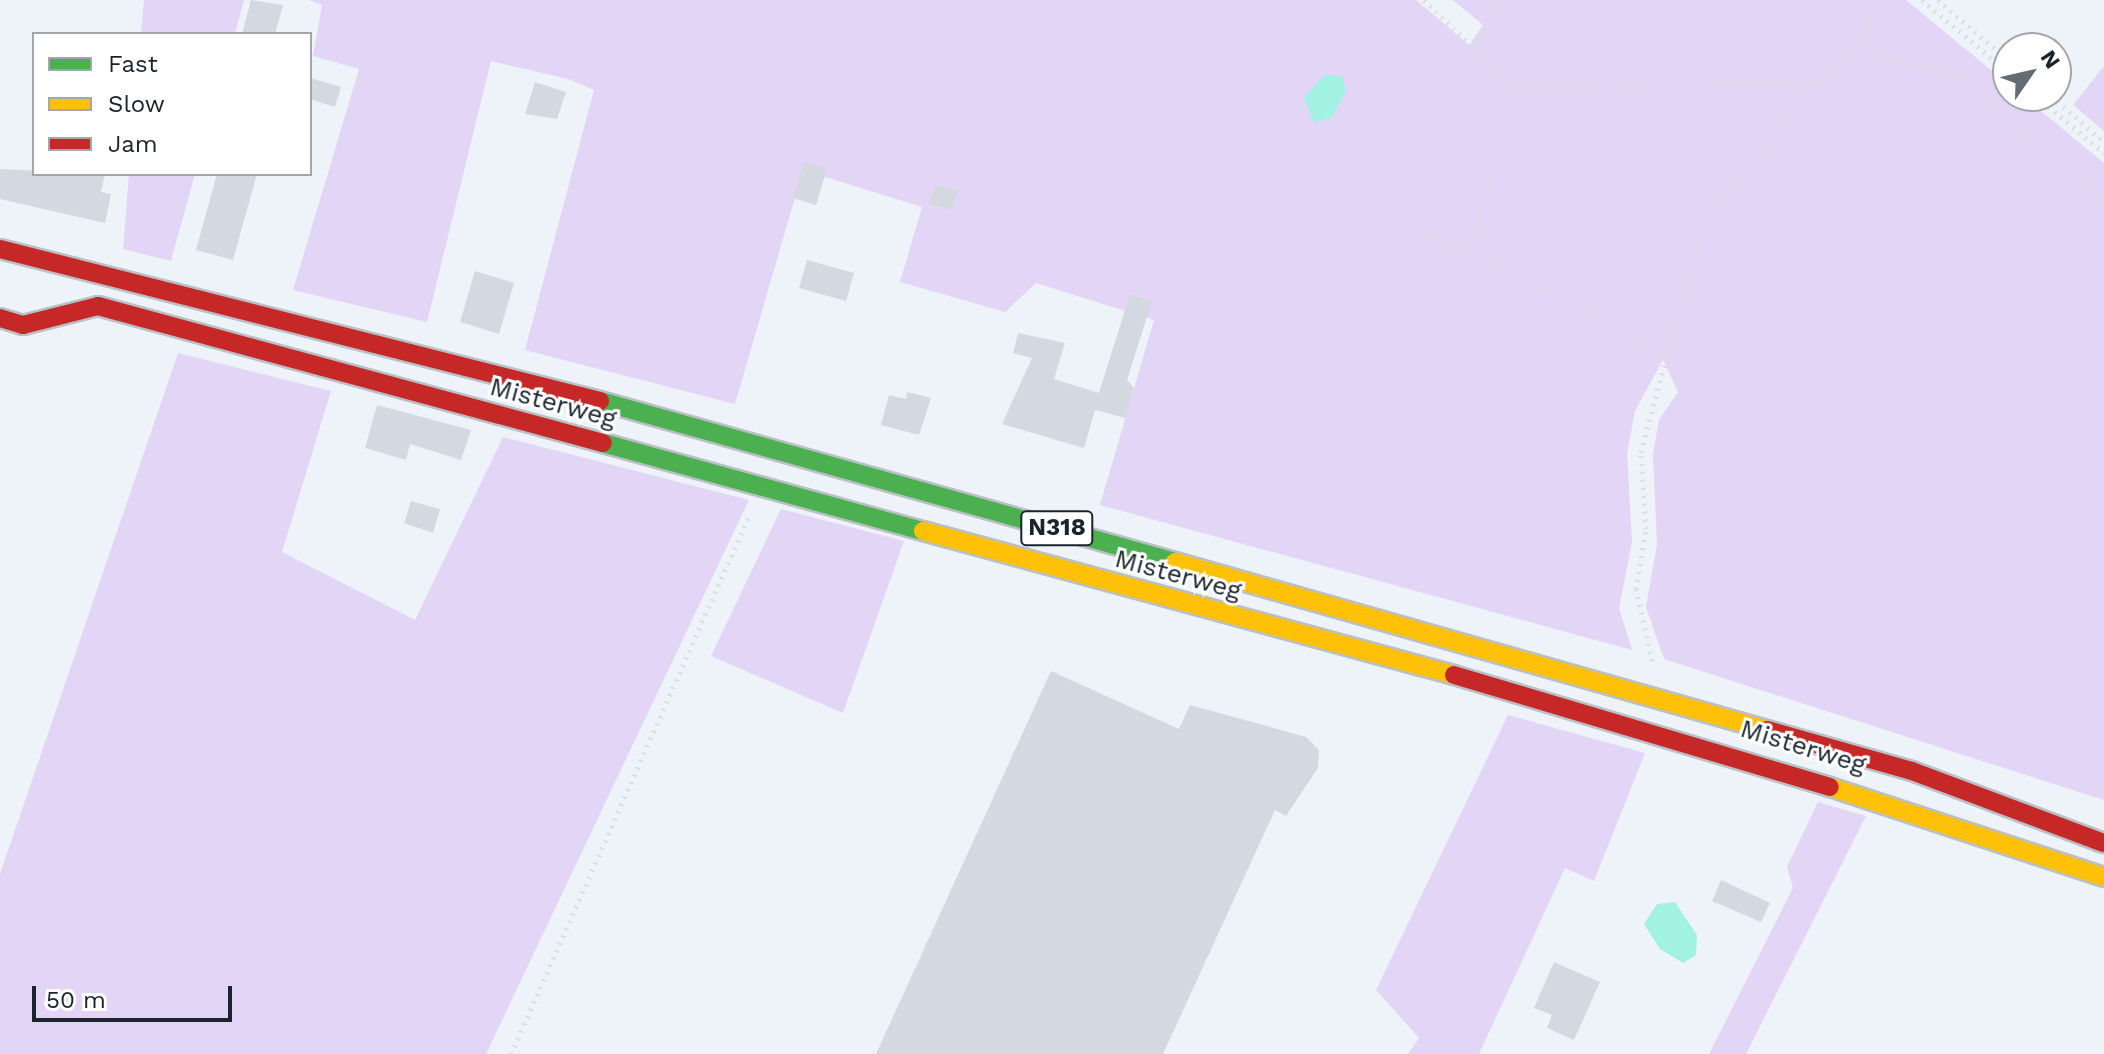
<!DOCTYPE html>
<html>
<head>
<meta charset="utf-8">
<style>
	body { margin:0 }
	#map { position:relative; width:2104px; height:1054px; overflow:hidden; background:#edf3f8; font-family:"Work Sans",sans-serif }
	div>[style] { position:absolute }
	.green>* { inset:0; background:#e3d5f6 }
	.water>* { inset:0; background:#a1f2e2 }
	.building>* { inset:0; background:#d4d9e1 }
	.path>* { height:5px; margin-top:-2.5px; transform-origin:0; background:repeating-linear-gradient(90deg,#dbddde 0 2px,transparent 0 8px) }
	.roads { filter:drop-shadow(2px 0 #b9c0c6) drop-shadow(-2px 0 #b9c0c6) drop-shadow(0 2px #b9c0c6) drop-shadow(0 -2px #b9c0c6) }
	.fast>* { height:18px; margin:-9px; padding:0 9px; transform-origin:9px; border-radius:9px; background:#4caf50 }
	.slow>* { height:18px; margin:-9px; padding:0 9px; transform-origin:9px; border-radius:9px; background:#ffc107 }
	.jam>* { height:18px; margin:-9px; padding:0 9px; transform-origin:9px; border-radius:9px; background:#c62828 }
	span { translate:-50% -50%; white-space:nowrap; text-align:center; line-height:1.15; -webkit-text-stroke:6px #fff; paint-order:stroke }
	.shield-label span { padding:2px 6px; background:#fff; border:2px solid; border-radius:6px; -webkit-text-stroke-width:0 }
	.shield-label { font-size:24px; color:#19242c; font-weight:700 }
	.street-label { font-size:26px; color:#19242c }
	.legend { position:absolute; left:32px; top:32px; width:280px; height:144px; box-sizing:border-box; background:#fff; border:2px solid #a3a7ab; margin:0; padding:10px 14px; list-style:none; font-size:24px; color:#19242c }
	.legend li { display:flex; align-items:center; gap:16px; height:40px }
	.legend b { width:40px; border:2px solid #a3a7ab }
	.north { position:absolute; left:1992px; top:32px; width:80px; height:80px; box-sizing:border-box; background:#fff; border:2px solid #a3a7ab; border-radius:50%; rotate:56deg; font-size:22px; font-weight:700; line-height:32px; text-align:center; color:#19242c }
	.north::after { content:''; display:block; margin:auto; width:28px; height:36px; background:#636c73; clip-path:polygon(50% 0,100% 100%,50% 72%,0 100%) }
	.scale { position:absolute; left:32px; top:986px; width:200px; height:36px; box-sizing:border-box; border:4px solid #19242c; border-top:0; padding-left:10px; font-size:24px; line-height:28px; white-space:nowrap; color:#19242c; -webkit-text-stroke:6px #fff; paint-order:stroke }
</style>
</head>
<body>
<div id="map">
	<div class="green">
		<div style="clip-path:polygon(144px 0,244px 0,235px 34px,141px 34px)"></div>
		<div style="clip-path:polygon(309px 0,1416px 0,1469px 45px,1483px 25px,1453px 0,1906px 0,2008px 84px,2008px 96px,2023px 96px,2104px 163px,2104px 800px,1664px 659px,1646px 607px,1657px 545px,1653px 455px,1659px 420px,1678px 392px,1663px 360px,1635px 411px,1627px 453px,1632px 542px,1619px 608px,1632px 650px,1100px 505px,1154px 320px,1036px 283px,1005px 312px,900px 282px,922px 207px,803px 170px,735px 404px,525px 350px,594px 90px,568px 79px,491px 61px,427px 322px,293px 290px,359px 69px,313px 56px,322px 5px)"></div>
		<div style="clip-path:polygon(2104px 66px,2104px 131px,2073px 105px)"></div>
		<div style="clip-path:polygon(129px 174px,195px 174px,171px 261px,123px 249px)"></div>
		<div style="clip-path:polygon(178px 353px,331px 391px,282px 552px,415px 620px,503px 437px,749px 500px,486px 1054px,0 1054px,0 874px)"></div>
		<div style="clip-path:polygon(781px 509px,904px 541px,843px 713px,711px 656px)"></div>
		<div style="clip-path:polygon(1508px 715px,1645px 753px,1594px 881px,1565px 868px,1479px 1054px,1408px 1054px,1419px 1038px,1376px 990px)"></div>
		<div style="clip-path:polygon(1818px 802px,1866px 816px,1746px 1054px,1709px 1054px,1793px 888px,1787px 867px)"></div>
	</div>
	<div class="water">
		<div style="clip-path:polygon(1324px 75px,1342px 75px,1346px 91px,1332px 117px,1314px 123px,1304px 98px)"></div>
		<div style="clip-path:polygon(1675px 902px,1697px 935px,1696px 955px,1683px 963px,1660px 949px,1644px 924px,1657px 904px)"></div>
	</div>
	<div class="building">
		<div style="clip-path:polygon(251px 0,283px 5px,275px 34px,242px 34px)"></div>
		<div style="clip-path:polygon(310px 78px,341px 87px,335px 107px,310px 99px)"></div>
		<div style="clip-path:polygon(535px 82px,566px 92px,557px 119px,525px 114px)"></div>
		<div style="clip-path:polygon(804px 162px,827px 169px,816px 205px,793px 198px)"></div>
		<div style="clip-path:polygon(0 169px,105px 174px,101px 192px,111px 194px,105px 223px,0 199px)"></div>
		<div style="clip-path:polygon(217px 174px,257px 174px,233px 260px,196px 250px)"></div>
		<div style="clip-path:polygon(935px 185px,958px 191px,952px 210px,929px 204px)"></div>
		<div style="clip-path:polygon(807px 260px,854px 273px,846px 301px,799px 288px)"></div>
		<div style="clip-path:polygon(475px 271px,514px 283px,499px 334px,460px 322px)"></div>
		<div style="clip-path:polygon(1130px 294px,1152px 301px,1127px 380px,1134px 388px,1126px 418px,1095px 410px,1084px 448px,1002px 424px,1032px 358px,1013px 353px,1018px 333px,1065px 343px,1054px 379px,1099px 393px)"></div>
		<div style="clip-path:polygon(907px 392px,931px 398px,919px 435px,881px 425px,889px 395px,906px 399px)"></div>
		<div style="clip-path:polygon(377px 405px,471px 430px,461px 460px,410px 444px,406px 460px,365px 448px)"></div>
		<div style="clip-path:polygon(411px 501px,440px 509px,433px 533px,404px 523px)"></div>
		<div style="clip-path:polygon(1051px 671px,1179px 729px,1190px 705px,1306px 737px,1319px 750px,1318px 768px,1286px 816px,1275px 810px,1163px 1054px,876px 1054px)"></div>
		<div style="clip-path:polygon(1721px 880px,1770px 903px,1761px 922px,1712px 901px)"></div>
		<div style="clip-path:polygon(1554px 962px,1600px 982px,1574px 1040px,1547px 1028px,1552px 1015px,1534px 1008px)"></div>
	</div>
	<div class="path">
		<div style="left:1424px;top:0;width:129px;rotate:44.1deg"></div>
		<div style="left:1517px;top:90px;width:303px;rotate:-1.9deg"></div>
		<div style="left:1922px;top:0;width:112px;rotate:39.9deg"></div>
		<div style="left:1938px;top:0;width:92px;rotate:40.6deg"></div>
		<div style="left:1473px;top:47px;width:55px;rotate:-58.3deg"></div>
		<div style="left:1838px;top:64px;width:45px;rotate:-10.3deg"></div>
		<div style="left:1882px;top:56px;width:75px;rotate:16.3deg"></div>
		<div style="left:1954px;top:77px;width:193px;rotate:39.1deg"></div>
		<div style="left:2036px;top:96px;width:89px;rotate:40deg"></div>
		<div style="left:2051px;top:96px;width:70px;rotate:41deg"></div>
		<div style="left:1416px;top:229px;width:195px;rotate:24.9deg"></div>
		<div style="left:1593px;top:311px;width:89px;rotate:31.7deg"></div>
		<div style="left:1470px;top:249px;width:166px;rotate:-73.5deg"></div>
		<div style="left:1652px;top:661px;width:74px;rotate:-102.5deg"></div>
		<div style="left:1636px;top:589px;width:61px;rotate:-80.5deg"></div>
		<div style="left:1646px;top:529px;width:77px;rotate:-93.7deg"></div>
		<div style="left:1641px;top:452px;width:234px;rotate:-75.1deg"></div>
		<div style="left:1701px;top:226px;width:181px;rotate:-51deg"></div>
		<div style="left:1815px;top:85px;width:66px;rotate:-43.2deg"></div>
		<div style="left:1863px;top:40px;width:41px;rotate:-76deg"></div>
		<div style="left:511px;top:1054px;width:591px;rotate:-66.13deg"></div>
	</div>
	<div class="roads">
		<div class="fast">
			<div style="left:600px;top:401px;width:597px;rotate:15.64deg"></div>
			<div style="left:603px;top:443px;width:332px;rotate:15.4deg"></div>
		</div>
		<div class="slow">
			<div style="left:923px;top:531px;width:550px;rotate:15.17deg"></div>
			<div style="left:1175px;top:562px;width:615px;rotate:15.84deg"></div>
			<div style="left:1830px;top:787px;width:288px;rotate:18.2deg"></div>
		</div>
		<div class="jam">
			<div style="left:0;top:249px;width:619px;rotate:14.22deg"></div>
			<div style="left:0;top:318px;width:24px;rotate:17deg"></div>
			<div style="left:23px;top:325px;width:77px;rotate:-14.2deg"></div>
			<div style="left:98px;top:306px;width:523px;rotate:15.18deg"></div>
			<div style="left:1454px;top:675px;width:392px;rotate:16.6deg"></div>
			<div style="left:1767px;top:730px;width:151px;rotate:15.8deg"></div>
			<div style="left:1912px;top:771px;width:205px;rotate:20.6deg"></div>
		</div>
	</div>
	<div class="shield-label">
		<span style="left:1057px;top:528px">N318</span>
	</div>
	<div class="street-label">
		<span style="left:553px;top:403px;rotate:15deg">Misterweg</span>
		<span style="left:1178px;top:575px;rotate:15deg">Misterweg</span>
		<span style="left:1803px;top:747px;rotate:17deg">Misterweg</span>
	</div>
	<ul class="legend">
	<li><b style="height:10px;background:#4caf50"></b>Fast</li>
	<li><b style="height:10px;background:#ffc107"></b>Slow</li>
	<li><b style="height:10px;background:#c62828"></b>Jam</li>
	</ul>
	<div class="north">N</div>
	<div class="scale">50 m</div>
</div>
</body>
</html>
